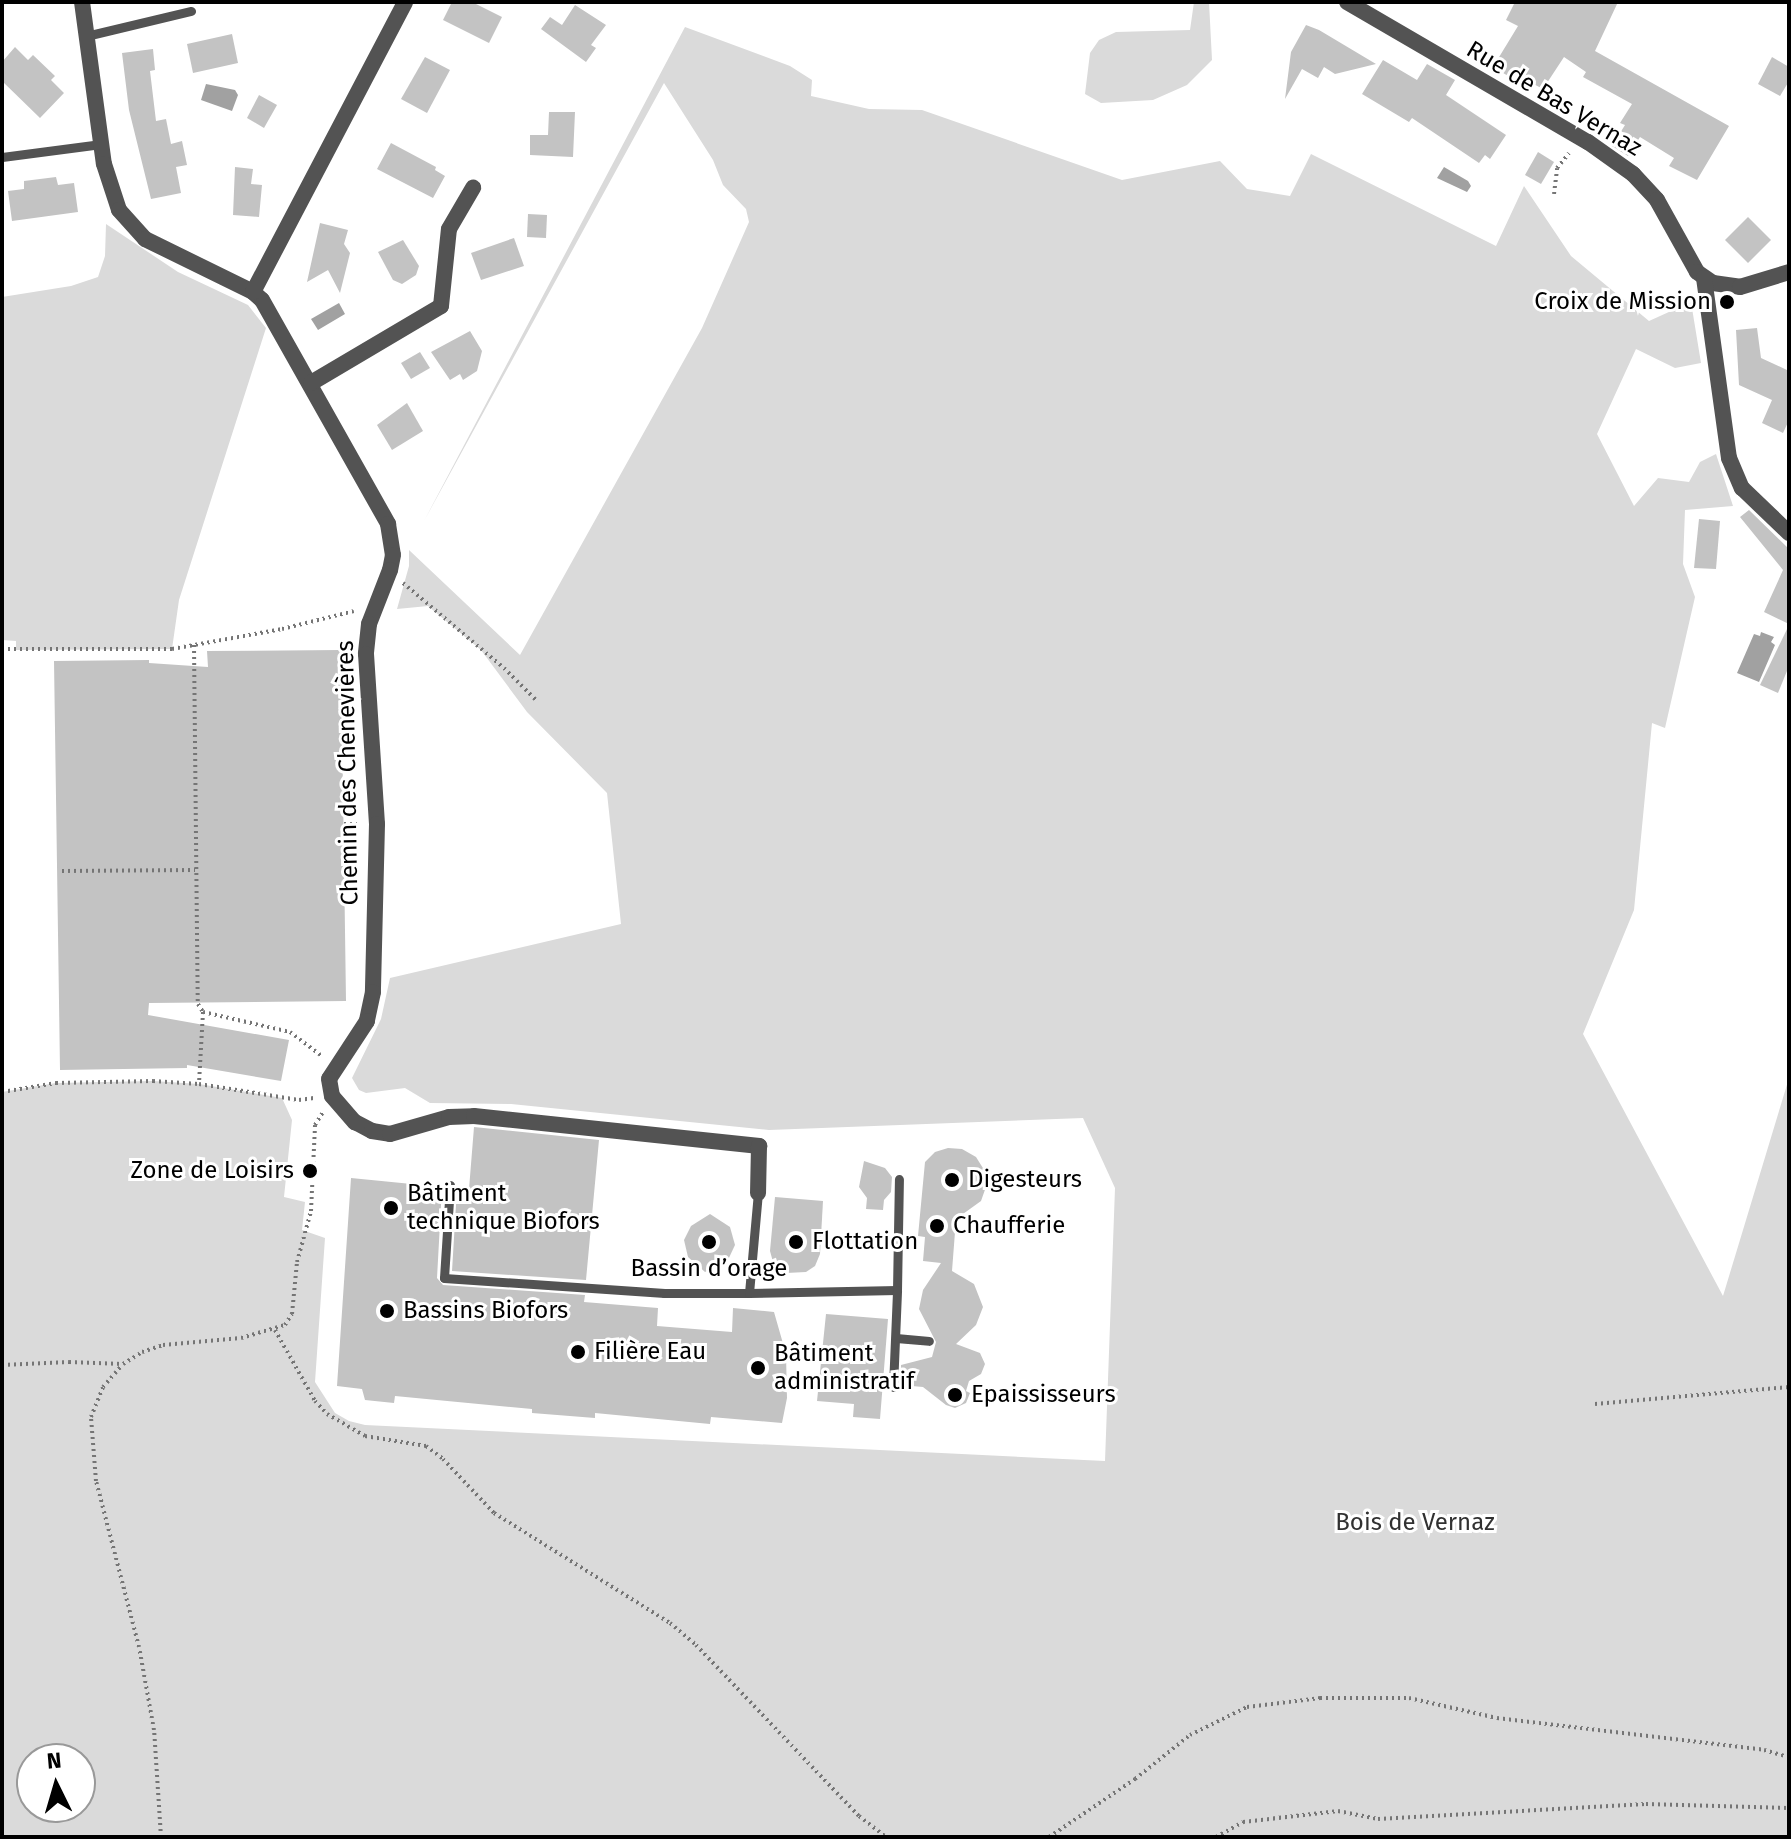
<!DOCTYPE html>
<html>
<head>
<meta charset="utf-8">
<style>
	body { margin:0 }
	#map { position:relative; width:1791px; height:1839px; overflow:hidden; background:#fff; font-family:"Fira Sans",sans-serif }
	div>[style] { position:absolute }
	.green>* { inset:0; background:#dadada }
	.water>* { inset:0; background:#a1a1a1 }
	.building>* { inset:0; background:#c3c3c3 }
	.path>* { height:4px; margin-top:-2px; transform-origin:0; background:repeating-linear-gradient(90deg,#757575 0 2px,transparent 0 6px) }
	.service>* { height:9px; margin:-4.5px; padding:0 4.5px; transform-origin:4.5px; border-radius:4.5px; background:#535353 }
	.minor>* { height:16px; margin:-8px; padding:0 8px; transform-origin:8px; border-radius:8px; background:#535353 }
	.dots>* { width:22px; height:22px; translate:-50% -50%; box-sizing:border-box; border:4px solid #fff; border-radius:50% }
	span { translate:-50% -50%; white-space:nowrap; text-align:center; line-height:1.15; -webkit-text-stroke:6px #fff; paint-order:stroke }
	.street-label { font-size:24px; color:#000 }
	.poi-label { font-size:24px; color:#000 }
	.right { translate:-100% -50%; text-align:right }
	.left { translate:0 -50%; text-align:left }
	.park-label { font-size:24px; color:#313131 }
	.frame { position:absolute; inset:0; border:4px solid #000; pointer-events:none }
	.north { position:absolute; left:16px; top:1743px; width:80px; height:80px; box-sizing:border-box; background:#fff; border:2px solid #999; border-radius:50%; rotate:355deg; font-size:22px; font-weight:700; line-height:32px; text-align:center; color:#000 }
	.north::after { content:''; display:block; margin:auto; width:28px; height:36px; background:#000; clip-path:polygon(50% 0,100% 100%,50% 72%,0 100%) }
</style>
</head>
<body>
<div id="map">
	<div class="green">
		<div style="clip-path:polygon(1194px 2px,1209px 2px,1212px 60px,1187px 85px,1153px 100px,1101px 103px,1085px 94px,1090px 53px,1099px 40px,1116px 32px,1190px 30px)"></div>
		<div style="clip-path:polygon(evenodd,685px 27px,790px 66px,812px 80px,811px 96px,869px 109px,922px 110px,1122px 180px,1220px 161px,1247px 189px,1290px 196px,1311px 154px,1496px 246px,1524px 186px,1571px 256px,1649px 321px,1691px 302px,1701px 363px,1675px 368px,1636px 349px,1597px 434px,1634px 506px,1658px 478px,1689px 482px,1700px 462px,1716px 454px,1733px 506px,1685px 510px,1683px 564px,1695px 597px,1665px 728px,1652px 723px,1634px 910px,1583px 1034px,1723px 1296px,1789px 1078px,1789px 1837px,2px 1837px,2px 1092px,56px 1083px,153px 1081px,199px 1084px,282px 1098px,292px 1120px,284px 1197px,305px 1202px,302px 1230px,325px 1238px,315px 1382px,335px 1413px,349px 1421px,365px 1425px,1105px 1461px,1115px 1188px,1083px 1118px,769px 1130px,511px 1104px,430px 1103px,405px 1088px,366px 1093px,359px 1090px,352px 1078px,381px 1019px,390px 978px,621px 924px,607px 793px,527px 712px,481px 650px,428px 606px,397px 609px,409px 566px,409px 550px,520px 655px,702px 328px,749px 222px,746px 209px,723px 185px,713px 160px,664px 83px,424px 521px,685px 27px,32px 1759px,80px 1759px,80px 1807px,32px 1807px,32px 1759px)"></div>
		<div style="clip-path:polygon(106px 224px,178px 272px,248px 305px,266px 328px,179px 600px,172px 649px,16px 650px,16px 641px,2px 640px,2px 297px,71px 286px,98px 277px,105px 256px)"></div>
	</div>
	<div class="water">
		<div style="clip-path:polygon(206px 84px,235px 90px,238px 95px,232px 111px,201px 100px)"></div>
		<div style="clip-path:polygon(1444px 167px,1468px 181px,1471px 186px,1467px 192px,1437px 178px)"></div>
		<div style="clip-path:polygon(339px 303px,345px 314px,318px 330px,311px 319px)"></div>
		<div style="clip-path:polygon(1761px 632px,1774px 637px,1771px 642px,1775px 645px,1759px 682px,1737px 673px,1754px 634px,1760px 636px)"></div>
	</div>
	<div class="building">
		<div style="clip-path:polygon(452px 2px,472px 2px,502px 17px,489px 43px,443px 20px)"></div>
		<div style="clip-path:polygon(1515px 2px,1618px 2px,1595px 51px,1729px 126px,1697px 180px,1669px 166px,1674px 158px,1640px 137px,1628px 156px,1612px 146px,1625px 125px,1620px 123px,1632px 104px,1583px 77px,1586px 72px,1564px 57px,1543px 89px,1518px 76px,1515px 80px,1493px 67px,1518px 26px,1506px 20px)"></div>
		<div style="clip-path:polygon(575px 5px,606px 25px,591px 45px,596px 48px,586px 62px,541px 29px,550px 17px,562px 25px)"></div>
		<div style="clip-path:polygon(1306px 25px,1319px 30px,1376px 64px,1335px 74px,1324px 67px,1318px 78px,1302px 69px,1285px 99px,1291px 52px)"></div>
		<div style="clip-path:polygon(232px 34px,238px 63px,193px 73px,187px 44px)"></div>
		<div style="clip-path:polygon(15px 47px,28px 60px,33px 55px,55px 76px,51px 80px,64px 93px,40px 118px,2px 81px,2px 62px)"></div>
		<div style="clip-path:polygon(153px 49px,155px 70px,150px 71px,156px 121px,166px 119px,171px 144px,182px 141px,187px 165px,176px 167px,181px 193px,151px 199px,129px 110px,122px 53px)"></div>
		<div style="clip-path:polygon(425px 57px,450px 70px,427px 113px,401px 99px)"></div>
		<div style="clip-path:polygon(1772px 57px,1789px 67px,1789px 81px,1780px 96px,1758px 84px)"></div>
		<div style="clip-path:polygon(1383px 60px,1417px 80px,1427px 64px,1455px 80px,1446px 95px,1506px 135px,1490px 159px,1485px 155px,1479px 163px,1412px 118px,1409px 122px,1362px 94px)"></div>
		<div style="clip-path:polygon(259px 95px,277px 105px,264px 128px,247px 118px)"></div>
		<div style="clip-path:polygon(549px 112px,575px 112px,573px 157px,530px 155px,530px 135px,548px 135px)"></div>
		<div style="clip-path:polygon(391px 143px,436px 167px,435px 170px,445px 176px,433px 198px,377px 169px)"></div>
		<div style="clip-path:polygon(1538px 152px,1554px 162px,1541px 184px,1525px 175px)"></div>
		<div style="clip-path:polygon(235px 167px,253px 169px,251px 184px,262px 185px,259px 217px,233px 215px)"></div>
		<div style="clip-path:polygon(56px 177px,58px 185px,74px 183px,78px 212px,12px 221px,8px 191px,24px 189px,24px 181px)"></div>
		<div style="clip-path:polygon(528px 214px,547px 215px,546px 238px,527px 237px)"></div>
		<div style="clip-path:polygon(1748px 217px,1771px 240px,1748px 263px,1725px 240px)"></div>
		<div style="clip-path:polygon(320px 223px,348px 230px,344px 244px,350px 253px,340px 293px,328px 270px,307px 282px)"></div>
		<div style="clip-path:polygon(514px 238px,524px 266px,481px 280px,471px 253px)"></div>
		<div style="clip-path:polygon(403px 240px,419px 266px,416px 275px,402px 284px,393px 280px,378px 252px)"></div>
		<div style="clip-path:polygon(1757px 328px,1761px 358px,1787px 370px,1789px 365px,1789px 420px,1783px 433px,1762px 423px,1772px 400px,1739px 385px,1736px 330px)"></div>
		<div style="clip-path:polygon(470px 331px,482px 351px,477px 371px,463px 380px,460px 374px,450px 380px,431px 352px)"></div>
		<div style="clip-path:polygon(420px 352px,430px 368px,411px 379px,401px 363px)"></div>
		<div style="clip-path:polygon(407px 403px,423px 431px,392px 450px,377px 425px)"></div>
		<div style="clip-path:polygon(1749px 510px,1789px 549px,1789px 624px,1764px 612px,1783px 570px,1740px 517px)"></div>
		<div style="clip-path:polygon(1699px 519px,1720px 521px,1716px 569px,1694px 568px)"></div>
		<div style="clip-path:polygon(1789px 625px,1789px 666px,1778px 693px,1760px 685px)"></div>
		<div style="clip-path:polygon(341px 650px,346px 1001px,149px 1003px,148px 1015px,289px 1040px,281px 1081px,187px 1065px,187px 1068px,60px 1070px,54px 661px,149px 660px,149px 663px,208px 667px,207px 651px)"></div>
		<div style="clip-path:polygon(474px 1127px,599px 1140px,586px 1280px,452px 1271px,457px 1188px,469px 1189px)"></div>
		<div style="clip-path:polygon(948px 1148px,962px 1149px,976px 1157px,986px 1173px,987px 1184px,981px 1201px,956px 1219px,952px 1271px,974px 1284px,983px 1307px,976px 1325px,956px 1344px,980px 1353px,985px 1364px,981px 1374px,969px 1381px,966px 1391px,970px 1393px,966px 1403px,955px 1408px,946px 1405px,923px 1387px,912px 1386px,901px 1378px,901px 1365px,932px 1357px,936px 1342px,919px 1309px,923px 1290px,941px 1263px,923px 1261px,925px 1237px,918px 1236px,925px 1162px,935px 1152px)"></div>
		<div style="clip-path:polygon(864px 1161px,885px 1168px,892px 1177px,891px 1192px,884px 1200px,883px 1210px,866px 1209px,867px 1198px,859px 1187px)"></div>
		<div style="clip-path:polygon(351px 1178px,442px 1187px,437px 1278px,443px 1285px,585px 1295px,584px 1302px,658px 1308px,657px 1326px,732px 1332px,733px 1308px,774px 1312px,786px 1354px,787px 1398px,782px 1423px,711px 1417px,710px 1424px,595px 1413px,595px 1418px,532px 1413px,532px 1409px,395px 1396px,394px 1403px,365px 1400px,362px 1389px,337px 1386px)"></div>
		<div style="clip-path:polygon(775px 1197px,823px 1201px,820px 1254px,815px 1266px,806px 1272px,786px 1273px,773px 1262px,770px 1251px)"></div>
		<div style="clip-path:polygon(710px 1214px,730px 1227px,735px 1245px,727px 1262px,705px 1272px,688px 1257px,684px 1240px,691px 1226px)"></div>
		<div style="clip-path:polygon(826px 1314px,888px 1319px,880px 1419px,853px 1417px,854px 1404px,817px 1401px)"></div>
	</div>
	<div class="path">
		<div style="left:1554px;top:194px;width:26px;rotate:-83deg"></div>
		<div style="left:1557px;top:168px;width:19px;rotate:-51deg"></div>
		<div style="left:403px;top:583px;width:132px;rotate:40.1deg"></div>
		<div style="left:504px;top:668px;width:47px;rotate:45deg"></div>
		<div style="left:194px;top:645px;width:359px;rotate:89.4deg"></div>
		<div style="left:198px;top:1004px;width:9px;rotate:58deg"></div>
		<div style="left:203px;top:1012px;width:72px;rotate:93.2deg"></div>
		<div style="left:2px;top:649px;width:170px"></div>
		<div style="left:172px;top:649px;width:112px;rotate:-10.3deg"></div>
		<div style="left:282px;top:629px;width:74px;rotate:-14deg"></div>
		<div style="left:344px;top:824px;width:13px"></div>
		<div style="left:62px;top:871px;width:133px;rotate:-0.4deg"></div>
		<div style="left:203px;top:1012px;width:89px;rotate:12.9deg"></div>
		<div style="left:290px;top:1032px;width:40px;rotate:37deg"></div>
		<div style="left:2px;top:1092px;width:55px;rotate:-9.5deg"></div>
		<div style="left:56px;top:1083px;width:97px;rotate:-1.2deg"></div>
		<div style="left:153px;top:1081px;width:46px;rotate:3.7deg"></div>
		<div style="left:199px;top:1084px;width:101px;rotate:9.1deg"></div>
		<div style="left:299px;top:1100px;width:15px;rotate:-8deg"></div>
		<div style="left:275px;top:1330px;width:81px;rotate:60.6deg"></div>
		<div style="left:315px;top:1401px;width:18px;rotate:47deg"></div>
		<div style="left:327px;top:1414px;width:44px;rotate:30.1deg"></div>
		<div style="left:365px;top:1436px;width:62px;rotate:9.3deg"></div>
		<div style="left:426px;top:1446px;width:21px;rotate:37deg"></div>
		<div style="left:443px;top:1459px;width:74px;rotate:46.6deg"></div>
		<div style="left:494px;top:1513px;width:208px;rotate:32deg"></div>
		<div style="left:670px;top:1623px;width:34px;rotate:40deg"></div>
		<div style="left:696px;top:1645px;width:236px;rotate:46.4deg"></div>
		<div style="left:859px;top:1816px;width:34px;rotate:38deg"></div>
		<div style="left:2px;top:1365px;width:67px;rotate:-2.6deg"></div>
		<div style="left:69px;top:1362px;width:54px;rotate:2.1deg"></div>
		<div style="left:1595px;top:1404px;width:195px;rotate:-5deg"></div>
		<div style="left:161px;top:1837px;width:107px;rotate:-93.7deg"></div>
		<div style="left:154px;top:1730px;width:84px;rotate:-100.2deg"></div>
		<div style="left:139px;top:1647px;width:171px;rotate:-104.5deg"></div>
		<div style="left:96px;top:1481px;width:64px;rotate:-94.5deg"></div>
		<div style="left:91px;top:1417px;width:32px;rotate:-68deg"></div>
		<div style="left:103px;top:1387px;width:30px;rotate:-49deg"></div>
		<div style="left:123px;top:1364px;width:22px;rotate:-32deg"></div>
		<div style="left:142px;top:1352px;width:22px;rotate:-18deg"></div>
		<div style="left:163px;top:1345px;width:78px;rotate:-5.1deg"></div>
		<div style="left:241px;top:1338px;width:46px;rotate:-16.5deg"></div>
		<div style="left:285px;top:1325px;width:13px;rotate:-58deg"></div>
		<div style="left:292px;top:1314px;width:52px;rotate:-84.5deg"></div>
		<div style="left:297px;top:1262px;width:53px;rotate:-74.6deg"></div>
		<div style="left:311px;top:1211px;width:86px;rotate:-87.3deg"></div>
		<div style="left:315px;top:1125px;width:15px;rotate:-58deg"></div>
		<div style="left:1049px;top:1837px;width:104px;rotate:-34deg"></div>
		<div style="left:1135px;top:1779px;width:70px;rotate:-38.7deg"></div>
		<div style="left:1190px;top:1735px;width:64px;rotate:-26.2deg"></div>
		<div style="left:1247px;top:1707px;width:74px;rotate:-7deg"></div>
		<div style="left:1320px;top:1698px;width:89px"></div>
		<div style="left:1409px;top:1698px;width:90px;rotate:12.8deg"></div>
		<div style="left:1497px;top:1718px;width:269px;rotate:6.8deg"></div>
		<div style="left:1764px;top:1750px;width:26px;rotate:16deg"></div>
		<div style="left:1216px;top:1837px;width:31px;rotate:-29deg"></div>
		<div style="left:1243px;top:1822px;width:96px;rotate:-6.6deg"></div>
		<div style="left:1338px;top:1811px;width:41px;rotate:11.3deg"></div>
		<div style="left:1378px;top:1819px;width:268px;rotate:-3.2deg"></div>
		<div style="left:1646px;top:1804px;width:143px;rotate:1.6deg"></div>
	</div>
	<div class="service">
		<div style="left:86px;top:36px;width:108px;rotate:-13.4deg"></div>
		<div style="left:2px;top:157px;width:100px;rotate:-7.5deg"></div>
		<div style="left:450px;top:1185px;width:93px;rotate:93.7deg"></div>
		<div style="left:444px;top:1278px;width:221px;rotate:3.9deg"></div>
		<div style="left:664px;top:1293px;width:85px"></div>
		<div style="left:749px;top:1293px;width:100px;rotate:-84.9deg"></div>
		<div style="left:749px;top:1293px;width:148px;rotate:-1.2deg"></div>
		<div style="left:897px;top:1290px;width:111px;rotate:-89deg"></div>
		<div style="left:896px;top:1338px;width:33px;rotate:5deg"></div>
		<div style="left:893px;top:1387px;width:97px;rotate:-87.6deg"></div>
	</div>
	<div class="minor">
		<div style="left:82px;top:2px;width:163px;rotate:82.3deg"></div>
		<div style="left:104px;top:164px;width:48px;rotate:71.9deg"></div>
		<div style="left:119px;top:210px;width:39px;rotate:48deg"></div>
		<div style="left:145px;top:239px;width:120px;rotate:26.1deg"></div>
		<div style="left:253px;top:292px;width:12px;rotate:42deg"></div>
		<div style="left:262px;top:300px;width:257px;rotate:60.6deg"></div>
		<div style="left:388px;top:524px;width:31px;rotate:81deg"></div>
		<div style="left:393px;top:555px;width:15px;rotate:101deg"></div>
		<div style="left:390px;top:570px;width:58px;rotate:111.3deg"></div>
		<div style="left:369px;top:624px;width:30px;rotate:96deg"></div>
		<div style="left:366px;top:654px;width:170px;rotate:86.3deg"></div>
		<div style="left:377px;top:824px;width:168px;rotate:91.4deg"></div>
		<div style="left:373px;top:992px;width:30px;rotate:102deg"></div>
		<div style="left:367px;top:1021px;width:69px;rotate:123.2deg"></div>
		<div style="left:329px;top:1079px;width:17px;rotate:80deg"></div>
		<div style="left:332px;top:1096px;width:35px;rotate:49deg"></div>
		<div style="left:355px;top:1122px;width:19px;rotate:28deg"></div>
		<div style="left:372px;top:1131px;width:18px;rotate:9deg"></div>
		<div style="left:390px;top:1134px;width:61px;rotate:-16.1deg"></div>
		<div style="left:449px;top:1117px;width:25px;rotate:-2deg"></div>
		<div style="left:474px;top:1116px;width:287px;rotate:6deg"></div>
		<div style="left:759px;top:1146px;width:47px;rotate:91.2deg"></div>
		<div style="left:1347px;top:2px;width:279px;rotate:30.2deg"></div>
		<div style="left:1588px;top:142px;width:55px;rotate:35.4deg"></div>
		<div style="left:1633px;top:174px;width:35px;rotate:47deg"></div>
		<div style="left:1657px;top:200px;width:82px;rotate:60.9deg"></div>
		<div style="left:1697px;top:272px;width:19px;rotate:35deg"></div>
		<div style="left:1713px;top:283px;width:27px;rotate:8deg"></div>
		<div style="left:1740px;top:287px;width:51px;rotate:-17deg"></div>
		<div style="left:1704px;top:278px;width:182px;rotate:82.1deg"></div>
		<div style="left:1729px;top:458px;width:33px;rotate:67deg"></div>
		<div style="left:1742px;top:488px;width:65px;rotate:43.8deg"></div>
		<div style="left:253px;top:292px;width:327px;rotate:-62.3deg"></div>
		<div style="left:311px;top:383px;width:151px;rotate:-30.6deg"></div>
		<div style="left:441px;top:306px;width:77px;rotate:-84.1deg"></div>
		<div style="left:449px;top:229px;width:48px;rotate:-59.7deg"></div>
	</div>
	<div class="dots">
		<div style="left:1727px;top:302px;background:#000"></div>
		<div style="left:310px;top:1171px;background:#000"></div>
		<div style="left:952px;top:1180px;background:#000"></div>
		<div style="left:391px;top:1208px;background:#000"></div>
		<div style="left:937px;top:1226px;background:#000"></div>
		<div style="left:709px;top:1242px;background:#000"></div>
		<div style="left:796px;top:1242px;background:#000"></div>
		<div style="left:387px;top:1311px;background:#000"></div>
		<div style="left:578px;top:1352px;background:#000"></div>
		<div style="left:758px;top:1368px;background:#000"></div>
		<div style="left:955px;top:1395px;background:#000"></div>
	</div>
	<div class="street-label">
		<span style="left:1554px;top:99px;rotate:31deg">Rue de Bas Vernaz</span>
		<span style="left:348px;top:773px;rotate:-91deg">Chemin des Chenevières</span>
	</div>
	<div class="poi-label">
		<span class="right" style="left:1711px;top:302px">Croix de Mission</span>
		<span class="right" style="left:294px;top:1171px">Zone de Loisirs</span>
		<span class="left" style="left:968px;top:1180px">Digesteurs</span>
		<span class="left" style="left:407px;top:1208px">Bâtiment<br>technique Biofors</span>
		<span class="left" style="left:953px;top:1226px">Chaufferie</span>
		<span class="left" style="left:812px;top:1242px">Flottation</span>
		<span style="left:709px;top:1269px">Bassin d’orage</span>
		<span class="left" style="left:403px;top:1311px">Bassins Biofors</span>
		<span class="left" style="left:594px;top:1352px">Filière Eau</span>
		<span class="left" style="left:774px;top:1368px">Bâtiment<br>administratif</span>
		<span class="left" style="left:971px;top:1395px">Epaississeurs</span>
	</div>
	<div class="park-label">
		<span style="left:1415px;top:1523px">Bois de Vernaz</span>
	</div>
	<div class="frame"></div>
	<div class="north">N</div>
</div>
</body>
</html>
